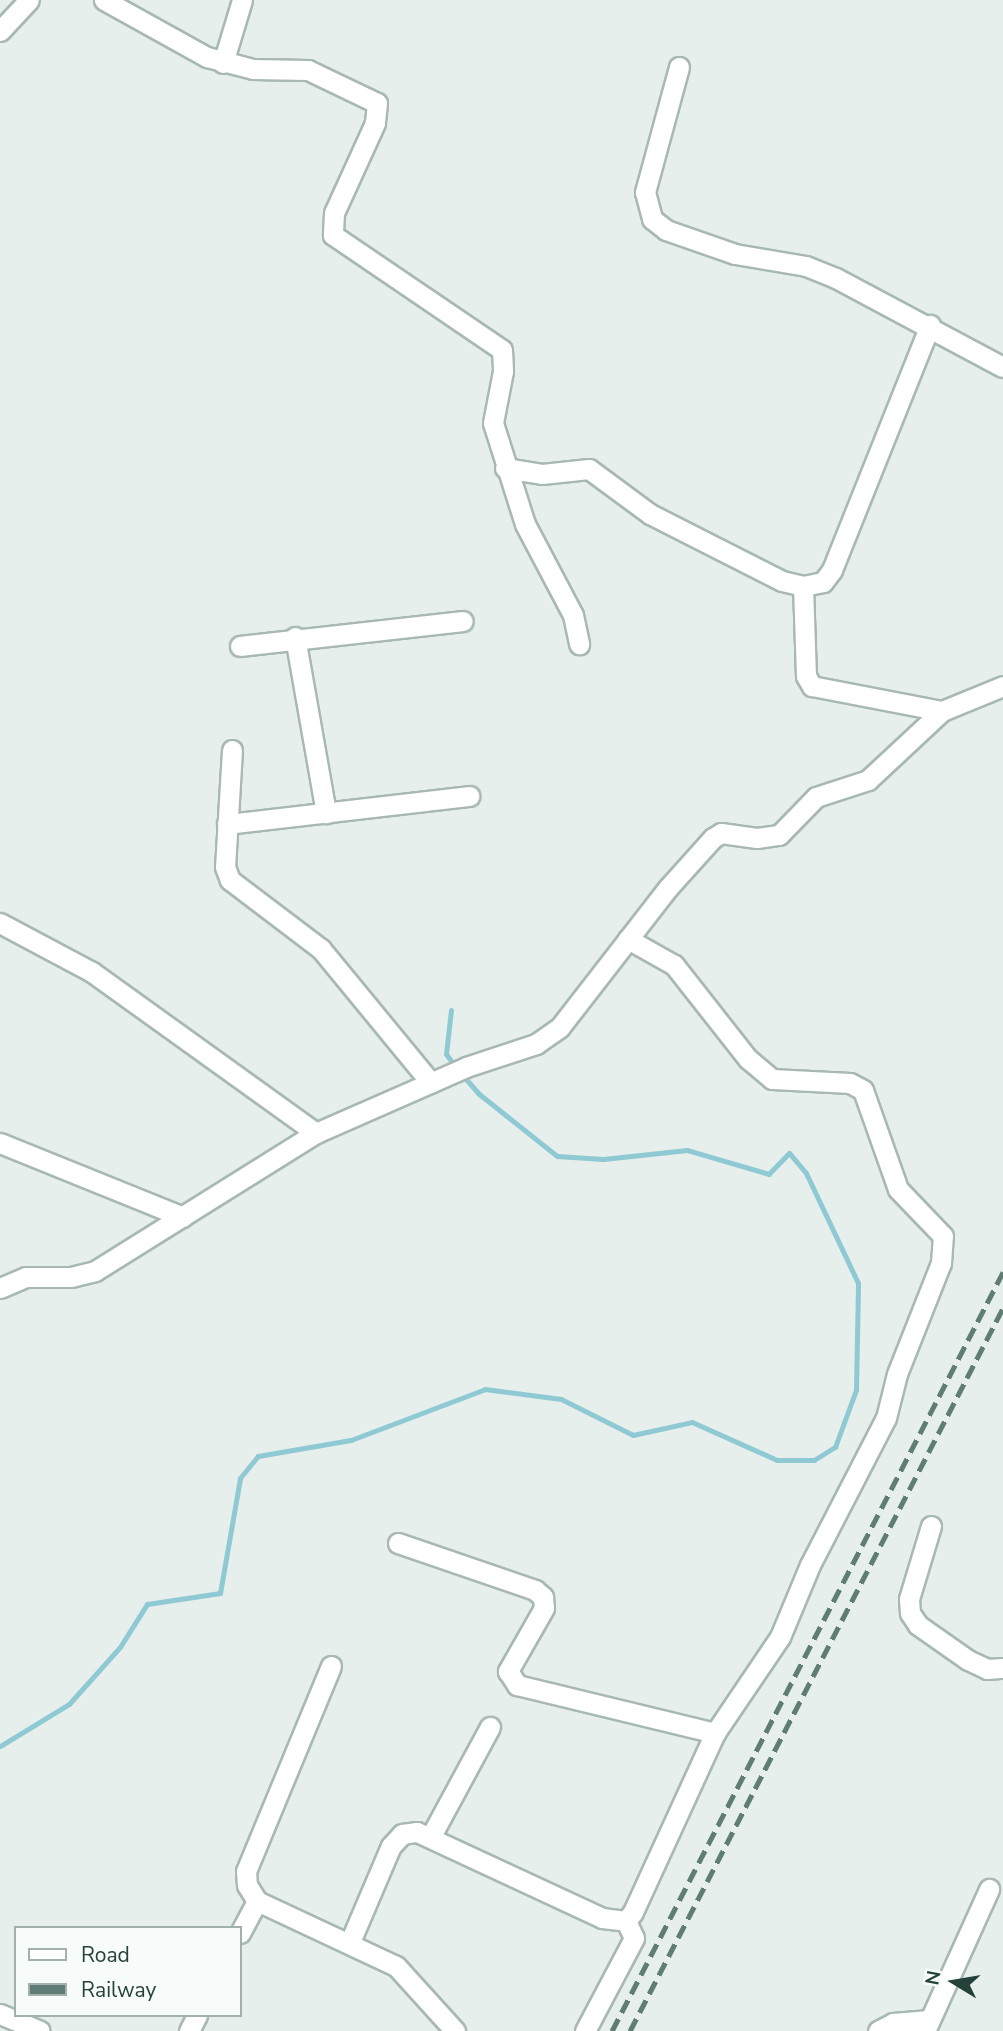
<!DOCTYPE html>
<html>
<head>
<meta charset="utf-8">
<style>
	body { margin:0 }
	#map { position:relative; width:1003px; height:2031px; overflow:hidden; background:#e6efeb; font-family:"Nunito Sans",sans-serif }
	div>[style] { position:absolute }
	.stream>* { height:5px; margin:-2.5px; padding:0 2.5px; transform-origin:2.5px; border-radius:2.5px; background:#8ec9d4 }
	.roads { filter:drop-shadow(2px 0 #a8b8b2) drop-shadow(-2px 0 #a8b8b2) drop-shadow(0 2px #a8b8b2) drop-shadow(0 -2px #a8b8b2) }
	.minor>* { height:19px; margin:-9.5px; padding:0 9.5px; transform-origin:9.5px; border-radius:9.5px; background:#fff }
	.rail>* { height:5px; margin-top:-2.5px; transform-origin:0; background:repeating-linear-gradient(90deg,#5f7d75 0 14px,transparent 0 21px) }
	span { translate:-50% -50%; white-space:nowrap; text-align:center; line-height:1.15; -webkit-text-stroke:6px #f7fbf9; paint-order:stroke }
	.legend { position:absolute; left:14px; top:1926px; width:228px; height:91px; box-sizing:border-box; background:#f7fbf9; border:2px solid #a3b1ad; margin:0; padding:9px 12px; list-style:none; font-size:21px; color:#24423a }
	.legend li { display:flex; align-items:center; gap:14px; height:35px }
	.legend b { width:35px; border:2px solid #a3b1ad }
	.north { position:absolute; left:919px; top:1947px; width:70px; height:70px; -webkit-text-stroke:5px #f7fbf9; paint-order:stroke; rotate:281deg; font-size:19px; font-weight:700; line-height:28px; text-align:center; color:#24423a }
	.north::after { content:''; display:block; margin:auto; width:24px; height:32px; background:#24423a; clip-path:polygon(50% 0,100% 100%,50% 72%,0 100%) }
</style>
</head>
<body>
<div id="map">
	<div class="stream">
		<div style="left:451px;top:1010px;width:44px;rotate:96.5deg"></div>
		<div style="left:446px;top:1054px;width:15px;rotate:53deg"></div>
		<div style="left:0;top:1746px;width:81px;rotate:-31.3deg"></div>
		<div style="left:69px;top:1704px;width:76px;rotate:-48.2deg"></div>
		<div style="left:120px;top:1647px;width:51px;rotate:-57.9deg"></div>
		<div style="left:147px;top:1604px;width:74px;rotate:-8.6deg"></div>
		<div style="left:220px;top:1593px;width:117px;rotate:-80.1deg"></div>
		<div style="left:240px;top:1478px;width:28px;rotate:-51deg"></div>
		<div style="left:258px;top:1456px;width:94px;rotate:-9.8deg"></div>
		<div style="left:351px;top:1440px;width:143px;rotate:-20.8deg"></div>
		<div style="left:485px;top:1389px;width:77px;rotate:7.5deg"></div>
		<div style="left:561px;top:1399px;width:80px;rotate:26.6deg"></div>
		<div style="left:633px;top:1435px;width:60px;rotate:-12.4deg"></div>
		<div style="left:692px;top:1422px;width:93px;rotate:24.1deg"></div>
		<div style="left:777px;top:1460px;width:37px"></div>
		<div style="left:814px;top:1460px;width:25px;rotate:-32deg"></div>
		<div style="left:835px;top:1447px;width:61px;rotate:-69.8deg"></div>
		<div style="left:856px;top:1390px;width:107px;rotate:-88.9deg"></div>
		<div style="left:858px;top:1283px;width:122px;rotate:-115.3deg"></div>
		<div style="left:806px;top:1173px;width:26px;rotate:-130deg"></div>
		<div style="left:789px;top:1153px;width:29px;rotate:134deg"></div>
		<div style="left:769px;top:1174px;width:85px;rotate:-163.7deg"></div>
		<div style="left:687px;top:1150px;width:84px;rotate:173.9deg"></div>
		<div style="left:603px;top:1159px;width:46px;rotate:-176.3deg"></div>
		<div style="left:557px;top:1156px;width:100px;rotate:-141.5deg"></div>
		<div style="left:479px;top:1094px;width:28px;rotate:-131deg"></div>
	</div>
	<div class="roads">
		<div class="minor">
			<div style="left:104px;top:0;width:118px;rotate:29deg"></div>
			<div style="left:207px;top:57px;width:48px;rotate:14.6deg"></div>
			<div style="left:253px;top:69px;width:55px;rotate:1deg"></div>
			<div style="left:308px;top:70px;width:76px;rotate:25.6deg"></div>
			<div style="left:377px;top:103px;width:20px;rotate:96deg"></div>
			<div style="left:375px;top:123px;width:99px;rotate:114.5deg"></div>
			<div style="left:334px;top:213px;width:22px;rotate:93deg"></div>
			<div style="left:333px;top:235px;width:204px;rotate:34.2deg"></div>
			<div style="left:502px;top:350px;width:21px;rotate:87deg"></div>
			<div style="left:503px;top:371px;width:53px;rotate:100.9deg"></div>
			<div style="left:493px;top:423px;width:106px;rotate:72.4deg"></div>
			<div style="left:525px;top:524px;width:103px;rotate:62.2deg"></div>
			<div style="left:573px;top:615px;width:30px;rotate:78deg"></div>
			<div style="left:0;top:31px;width:42px;rotate:-46.9deg"></div>
			<div style="left:223px;top:63px;width:66px;rotate:-73.2deg"></div>
			<div style="left:679px;top:67px;width:130px;rotate:105.2deg"></div>
			<div style="left:645px;top:192px;width:28px;rotate:75deg"></div>
			<div style="left:652px;top:219px;width:18px;rotate:38deg"></div>
			<div style="left:666px;top:230px;width:73px;rotate:19.2deg"></div>
			<div style="left:735px;top:254px;width:72px;rotate:9.6deg"></div>
			<div style="left:806px;top:266px;width:32px;rotate:22deg"></div>
			<div style="left:836px;top:278px;width:189px;rotate:28.1deg"></div>
			<div style="left:505px;top:468px;width:37px;rotate:9deg"></div>
			<div style="left:542px;top:474px;width:47px;rotate:-6.1deg"></div>
			<div style="left:589px;top:469px;width:76px;rotate:36.4deg"></div>
			<div style="left:650px;top:514px;width:148px;rotate:26.9deg"></div>
			<div style="left:782px;top:581px;width:22px;rotate:13deg"></div>
			<div style="left:803px;top:586px;width:20px;rotate:-11deg"></div>
			<div style="left:823px;top:582px;width:15px;rotate:-53deg"></div>
			<div style="left:832px;top:570px;width:264px;rotate:-68.2deg"></div>
			<div style="left:803px;top:586px;width:90px;rotate:88.1deg"></div>
			<div style="left:806px;top:676px;width:12px;rotate:59deg"></div>
			<div style="left:812px;top:686px;width:132px;rotate:10.9deg"></div>
			<div style="left:295px;top:637px;width:179px;rotate:80deg"></div>
			<div style="left:240px;top:646px;width:224px;rotate:-6.4deg"></div>
			<div style="left:232px;top:750px;width:117px;rotate:93.4deg"></div>
			<div style="left:225px;top:867px;width:14px;rotate:69deg"></div>
			<div style="left:230px;top:880px;width:114px;rotate:37.2deg"></div>
			<div style="left:321px;top:949px;width:173px;rotate:50.6deg"></div>
			<div style="left:227px;top:824px;width:244px;rotate:-6.6deg"></div>
			<div style="left:0;top:923px;width:104px;rotate:28deg"></div>
			<div style="left:92px;top:972px;width:276px;rotate:35.7deg"></div>
			<div style="left:0;top:1143px;width:197px;rotate:22deg"></div>
			<div style="left:0;top:1288px;width:28px;rotate:-23deg"></div>
			<div style="left:26px;top:1277px;width:45px"></div>
			<div style="left:71px;top:1277px;width:25px;rotate:-14deg"></div>
			<div style="left:95px;top:1271px;width:261px;rotate:-32deg"></div>
			<div style="left:316px;top:1133px;width:164px;rotate:-23.7deg"></div>
			<div style="left:466px;top:1067px;width:74px;rotate:-18.2deg"></div>
			<div style="left:536px;top:1044px;width:29px;rotate:-35deg"></div>
			<div style="left:560px;top:1027px;width:175px;rotate:-52.2deg"></div>
			<div style="left:667px;top:889px;width:69px;rotate:-48deg"></div>
			<div style="left:713px;top:838px;width:9px;rotate:-32deg"></div>
			<div style="left:721px;top:833px;width:36px;rotate:8deg"></div>
			<div style="left:757px;top:838px;width:22px;rotate:-8deg"></div>
			<div style="left:779px;top:835px;width:53px;rotate:-45.8deg"></div>
			<div style="left:816px;top:797px;width:55px;rotate:-18.1deg"></div>
			<div style="left:868px;top:780px;width:101px;rotate:-43deg"></div>
			<div style="left:942px;top:711px;width:66px;rotate:-22.3deg"></div>
			<div style="left:931px;top:1526px;width:76px;rotate:106.8deg"></div>
			<div style="left:909px;top:1599px;width:14px;rotate:86deg"></div>
			<div style="left:910px;top:1613px;width:14px;rotate:56deg"></div>
			<div style="left:918px;top:1625px;width:61px;rotate:35deg"></div>
			<div style="left:968px;top:1660px;width:21px;rotate:25deg"></div>
			<div style="left:987px;top:1669px;width:16px;rotate:-4deg"></div>
			<div style="left:398px;top:1543px;width:145px;rotate:18.9deg"></div>
			<div style="left:535px;top:1590px;width:11px;rotate:41deg"></div>
			<div style="left:543px;top:1597px;width:11px;rotate:85deg"></div>
			<div style="left:544px;top:1608px;width:73px;rotate:119.7deg"></div>
			<div style="left:508px;top:1671px;width:17px;rotate:57deg"></div>
			<div style="left:517px;top:1685px;width:204px;rotate:13.6deg"></div>
			<div style="left:331px;top:1666px;width:222px;rotate:112.5deg"></div>
			<div style="left:246px;top:1871px;width:14px;rotate:86deg"></div>
			<div style="left:247px;top:1885px;width:19px;rotate:58deg"></div>
			<div style="left:257px;top:1901px;width:153px;rotate:25.1deg"></div>
			<div style="left:396px;top:1966px;width:88px;rotate:47.8deg"></div>
			<div style="left:431px;top:1836px;width:124px;rotate:-61.6deg"></div>
			<div style="left:240px;top:1933px;width:36px;rotate:-62deg"></div>
			<div style="left:350px;top:1942px;width:104px;rotate:-66.9deg"></div>
			<div style="left:391px;top:1846px;width:16px;rotate:-47deg"></div>
			<div style="left:402px;top:1834px;width:15px;rotate:-8deg"></div>
			<div style="left:417px;top:1832px;width:204px;rotate:24.9deg"></div>
			<div style="left:602px;top:1918px;width:24px;rotate:7deg"></div>
			<div style="left:626px;top:1921px;width:11px;rotate:-52deg"></div>
			<div style="left:633px;top:1912px;width:197px;rotate:-65.4deg"></div>
			<div style="left:715px;top:1733px;width:116px;rotate:-55.9deg"></div>
			<div style="left:780px;top:1637px;width:78px;rotate:-67.4deg"></div>
			<div style="left:810px;top:1565px;width:165px;rotate:-62.7deg"></div>
			<div style="left:886px;top:1418px;width:45px;rotate:-76deg"></div>
			<div style="left:897px;top:1374px;width:119px;rotate:-68.4deg"></div>
			<div style="left:941px;top:1263px;width:27px;rotate:-86deg"></div>
			<div style="left:943px;top:1236px;width:65px;rotate:-133.8deg"></div>
			<div style="left:898px;top:1189px;width:105px;rotate:-109.5deg"></div>
			<div style="left:863px;top:1090px;width:15px;rotate:-152deg"></div>
			<div style="left:850px;top:1083px;width:78px;rotate:-177.1deg"></div>
			<div style="left:772px;top:1079px;width:31px;rotate:-140deg"></div>
			<div style="left:748px;top:1059px;width:120px;rotate:-128.2deg"></div>
			<div style="left:674px;top:965px;width:53px;rotate:-150.5deg"></div>
			<div style="left:0;top:2014px;width:43px;rotate:23deg"></div>
			<div style="left:189px;top:2031px;width:18px;rotate:-63deg"></div>
			<div style="left:585px;top:2031px;width:105px;rotate:-62.2deg"></div>
			<div style="left:634px;top:1938px;width:19px;rotate:-115deg"></div>
			<div style="left:878px;top:2031px;width:17px;rotate:-28deg"></div>
			<div style="left:893px;top:2023px;width:33px;rotate:-5deg"></div>
			<div style="left:925px;top:2031px;width:156px;rotate:-65.7deg"></div>
		</div>
	</div>
	<div class="rail">
		<div style="left:612px;top:2031px;width:854px;rotate:-62.74deg"></div>
		<div style="left:630px;top:2031px;width:814px;rotate:-62.71deg"></div>
	</div>
	<ul class="legend">
	<li><b style="height:9px;background:#fff"></b>Road</li>
	<li><b style="height:9px;background:#5f7d75"></b>Railway</li>
	</ul>
	<div class="north">N</div>
</div>
</body>
</html>
